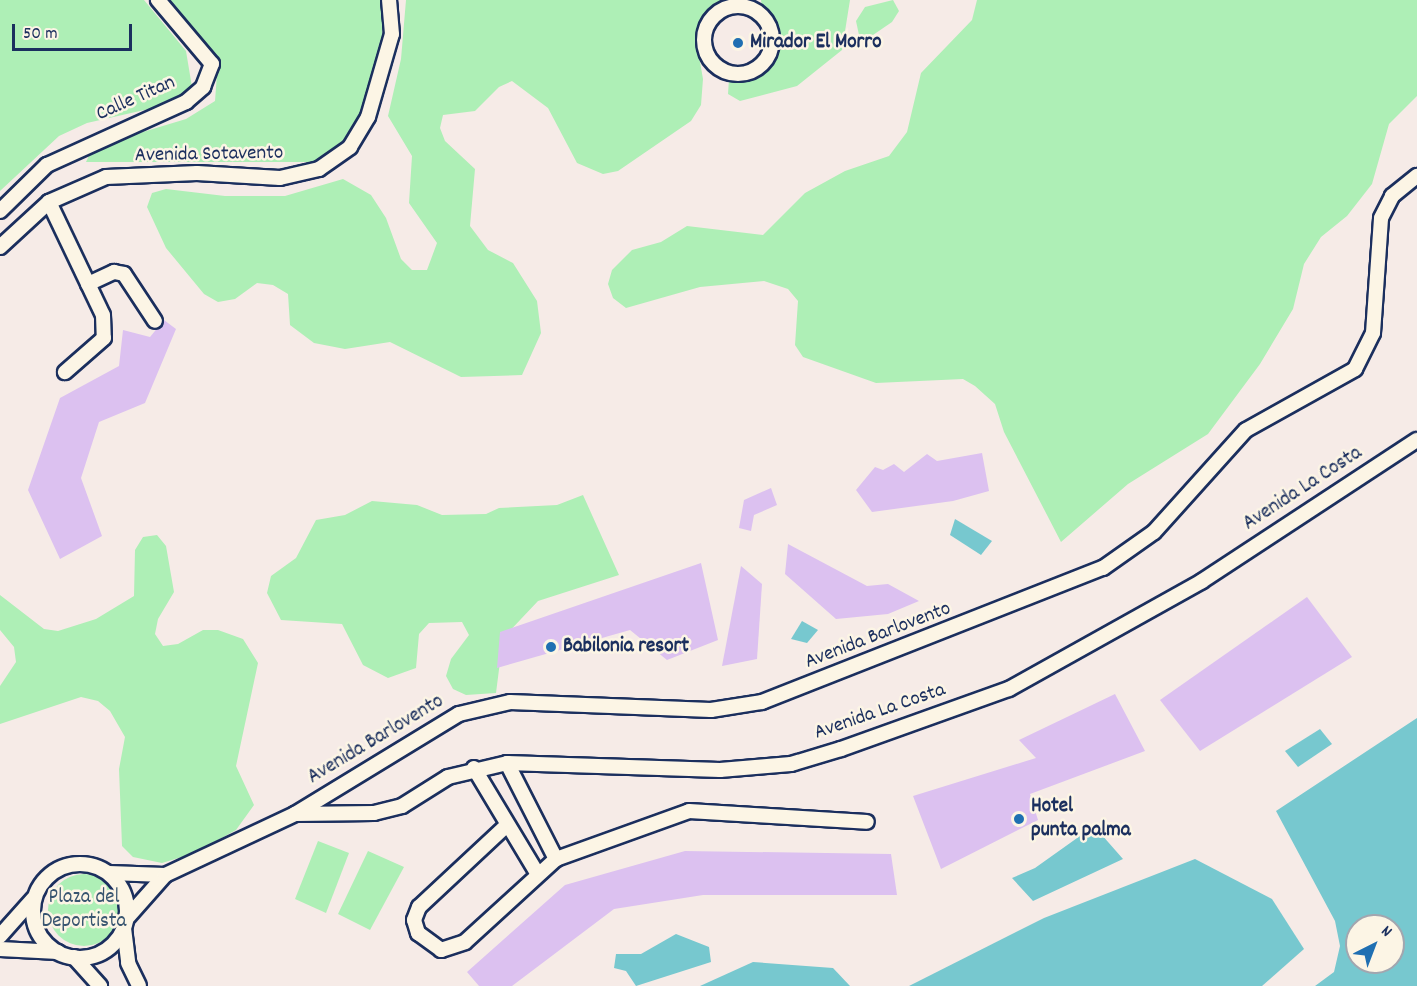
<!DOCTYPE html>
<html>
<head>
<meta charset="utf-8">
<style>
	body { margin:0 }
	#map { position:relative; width:1417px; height:986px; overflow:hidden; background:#f6ebe7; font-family:Dekko,sans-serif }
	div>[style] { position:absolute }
	.green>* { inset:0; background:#aeefb6 }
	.round { border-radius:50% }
	.water>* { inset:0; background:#77c8cf }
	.building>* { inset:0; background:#dcc1f0 }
	.roads { filter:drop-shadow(2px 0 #1b2f5e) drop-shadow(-2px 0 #1b2f5e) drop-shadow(0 2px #1b2f5e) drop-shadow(0 -2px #1b2f5e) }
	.street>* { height:14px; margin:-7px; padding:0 7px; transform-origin:7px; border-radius:7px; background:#fcf5e5 }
	.street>.ring { margin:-7px; padding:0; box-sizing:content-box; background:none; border:14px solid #fcf5e5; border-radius:50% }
	.dots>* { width:16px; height:16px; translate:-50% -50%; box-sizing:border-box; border:3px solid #fcf5e5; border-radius:50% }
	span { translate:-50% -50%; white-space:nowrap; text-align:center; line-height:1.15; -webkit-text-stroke:5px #fcf5e5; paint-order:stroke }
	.poi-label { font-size:21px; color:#1b2f5e; font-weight:700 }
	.left { translate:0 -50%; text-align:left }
	.street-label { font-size:21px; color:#1b2f5e }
	.park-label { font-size:21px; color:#385570 }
	.north { position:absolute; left:1345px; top:914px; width:60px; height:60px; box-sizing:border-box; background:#fcf5e5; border:2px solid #a2a6af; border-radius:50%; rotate:42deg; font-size:16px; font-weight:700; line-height:24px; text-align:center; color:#1b2f5e }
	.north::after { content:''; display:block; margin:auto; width:21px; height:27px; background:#1f6fb2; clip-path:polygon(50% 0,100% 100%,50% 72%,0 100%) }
	.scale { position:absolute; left:12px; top:24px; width:120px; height:27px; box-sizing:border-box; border:3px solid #1b2f5e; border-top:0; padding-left:8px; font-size:18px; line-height:21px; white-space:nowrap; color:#1b2f5e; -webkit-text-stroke:4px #fcf5e5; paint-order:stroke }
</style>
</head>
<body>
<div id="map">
	<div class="green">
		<div style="clip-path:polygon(0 0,144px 0,186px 51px,192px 87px,162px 106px,87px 123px,59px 136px,0 191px)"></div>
		<div style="clip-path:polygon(164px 0,383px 0,382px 47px,364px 117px,353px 138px,322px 162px,86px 162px,93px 147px,186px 119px,215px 101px,217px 74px,205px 49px)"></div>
		<div style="clip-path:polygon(406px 0,732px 0,702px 22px,696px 39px,703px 79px,701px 105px,691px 121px,618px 171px,603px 174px,577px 163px,548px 108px,512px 81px,499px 87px,475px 111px,443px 115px,440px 128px,445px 141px,475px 169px,470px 226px,488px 250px,513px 263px,537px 301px,541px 333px,522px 375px,461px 377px,390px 342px,345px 349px,314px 343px,290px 325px,288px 294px,273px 285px,257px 283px,235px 299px,218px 302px,204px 294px,166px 248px,147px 207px,152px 193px,166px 189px,225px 196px,285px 196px,343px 179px,371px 195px,386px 218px,401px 259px,412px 270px,427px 270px,437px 243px,409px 203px,412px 156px,388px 116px,401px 59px)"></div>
		<div style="clip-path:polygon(761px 0,850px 0,842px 50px,797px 86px,740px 101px,728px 94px,729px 79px,749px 74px,767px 56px)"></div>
		<div style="clip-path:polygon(893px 0,899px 11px,892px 22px,873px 35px,859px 35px,856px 21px,865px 7px)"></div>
		<div style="clip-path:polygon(977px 0,1417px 0,1417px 96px,1389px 124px,1372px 184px,1347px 216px,1321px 237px,1304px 264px,1293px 309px,1260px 364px,1208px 434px,1128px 484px,1061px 542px,1004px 432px,995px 404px,975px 386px,963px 379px,876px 383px,803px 357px,795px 345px,798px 301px,788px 289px,764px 281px,700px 287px,626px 308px,613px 298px,608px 284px,612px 270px,632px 250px,661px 242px,687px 226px,763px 235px,805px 193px,845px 171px,889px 156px,907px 132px,921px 73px,972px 20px)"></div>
		<div style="clip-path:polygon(583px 495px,619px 575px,538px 601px,503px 638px,496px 693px,466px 695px,453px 689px,446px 676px,451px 659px,469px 635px,462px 622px,429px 623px,419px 634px,416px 668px,388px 678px,363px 665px,342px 624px,281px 620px,267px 593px,271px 576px,296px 558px,316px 520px,345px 515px,372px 501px,417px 505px,442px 515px,486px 514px,499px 508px,557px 505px)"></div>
		<div style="clip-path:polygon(157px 535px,166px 546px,174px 592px,158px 619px,155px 634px,163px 646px,178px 644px,203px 630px,218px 630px,243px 639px,258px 663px,236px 766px,254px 805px,236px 830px,195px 853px,162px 863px,133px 857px,122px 846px,119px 769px,125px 737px,110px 711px,98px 701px,81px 697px,0 724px,0 686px,16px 662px,14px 647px,0 630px,0 595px,44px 629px,58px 631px,96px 619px,134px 596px,135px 550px,143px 537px)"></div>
		<div style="clip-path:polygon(318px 841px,349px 853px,326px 913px,295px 899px)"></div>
		<div style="clip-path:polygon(368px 851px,404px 867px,370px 930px,338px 914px)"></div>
		<div class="round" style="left:48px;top:874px;width:72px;height:72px"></div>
	</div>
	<div class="water">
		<div style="clip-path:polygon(955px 519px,992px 541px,981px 555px,950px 535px)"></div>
		<div style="clip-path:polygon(802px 621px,818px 630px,807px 643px,791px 639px)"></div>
		<div style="clip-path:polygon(evenodd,1417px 718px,1417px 986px,1315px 986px,1334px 972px,1340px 946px,1335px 921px,1276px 811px,1417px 718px,1357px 926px,1393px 926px,1393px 962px,1357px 962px,1357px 926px)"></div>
		<div style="clip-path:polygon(1320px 729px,1332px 744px,1298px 767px,1285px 751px)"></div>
		<div style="clip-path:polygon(1094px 826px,1123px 859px,1033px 901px,1012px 878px,1035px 868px)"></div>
		<div style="clip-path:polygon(1195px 859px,1272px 899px,1304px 949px,1262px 986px,909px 986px,1044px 918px)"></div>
		<div style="clip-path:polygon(676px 934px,709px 947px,711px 962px,636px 986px,626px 971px,614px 968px,616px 954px,641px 954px)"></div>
		<div style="clip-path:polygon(753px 962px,833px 968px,850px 986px,700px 986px)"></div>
	</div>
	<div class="building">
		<div style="clip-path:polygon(164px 320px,176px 329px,145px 403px,99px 422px,81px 478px,102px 536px,60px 559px,28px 490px,60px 398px,119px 366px,123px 330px,150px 337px)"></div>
		<div style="clip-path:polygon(982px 453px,989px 491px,953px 501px,872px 512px,856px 490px,875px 467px,883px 470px,894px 464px,904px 472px,927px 454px,937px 461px)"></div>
		<div style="clip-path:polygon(771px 488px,777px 505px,754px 515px,751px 531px,739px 528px,744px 500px)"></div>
		<div style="clip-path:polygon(788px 544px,867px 586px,888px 584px,919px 601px,888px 614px,836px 619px,785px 574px)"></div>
		<div style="clip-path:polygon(701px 563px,718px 640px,667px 660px,630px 630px,497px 668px,500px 632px)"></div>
		<div style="clip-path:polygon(741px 566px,762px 584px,757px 659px,722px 666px)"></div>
		<div style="clip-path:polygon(1307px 597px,1352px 657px,1200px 751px,1160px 700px)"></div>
		<div style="clip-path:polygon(1115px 694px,1145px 751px,1030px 794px,1038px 820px,941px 869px,913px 796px,1036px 758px,1019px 740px)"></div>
		<div style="clip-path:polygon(685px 851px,891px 854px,897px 895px,703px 895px,614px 909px,512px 986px,479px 986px,467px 972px,565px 885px)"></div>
	</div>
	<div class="roads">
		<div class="street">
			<div class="ring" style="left:704px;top:6px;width:54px;height:54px"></div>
			<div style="left:49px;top:202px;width:125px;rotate:64.5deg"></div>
			<div style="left:103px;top:315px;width:23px;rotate:88deg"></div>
			<div style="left:104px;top:338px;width:52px;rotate:138.9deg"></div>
			<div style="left:0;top:211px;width:66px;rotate:-44.4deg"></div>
			<div style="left:47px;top:165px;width:153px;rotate:-24.4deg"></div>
			<div style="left:186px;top:102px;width:23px;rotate:-41deg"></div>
			<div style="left:203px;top:87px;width:25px;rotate:-69deg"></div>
			<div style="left:212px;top:64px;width:84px;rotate:-130.2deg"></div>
			<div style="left:0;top:247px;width:67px;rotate:-42.6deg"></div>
			<div style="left:49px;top:202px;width:62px;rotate:-23.7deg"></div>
			<div style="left:106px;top:177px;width:91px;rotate:-2.5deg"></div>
			<div style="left:197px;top:173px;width:83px;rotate:3.4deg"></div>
			<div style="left:280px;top:178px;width:40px;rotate:-13deg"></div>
			<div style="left:319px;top:169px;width:38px;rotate:-35deg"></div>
			<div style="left:350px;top:147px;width:35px;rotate:-59deg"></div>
			<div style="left:368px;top:117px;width:86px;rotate:-73.9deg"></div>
			<div style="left:392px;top:34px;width:34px;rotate:-95deg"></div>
			<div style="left:88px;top:284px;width:29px;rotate:-25deg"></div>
			<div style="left:114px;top:272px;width:10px;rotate:11deg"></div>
			<div style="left:124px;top:274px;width:56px;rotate:56.6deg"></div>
			<div style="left:507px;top:763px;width:108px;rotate:63deg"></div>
			<div style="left:474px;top:768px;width:122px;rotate:59deg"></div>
			<div style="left:295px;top:814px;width:79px;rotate:-0.7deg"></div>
			<div style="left:374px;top:813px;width:29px;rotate:-14deg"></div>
			<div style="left:402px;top:806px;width:54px;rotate:-32.2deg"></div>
			<div style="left:448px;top:777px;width:61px;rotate:-13.3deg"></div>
			<div style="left:507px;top:763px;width:213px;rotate:1.9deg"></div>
			<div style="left:720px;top:770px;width:71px;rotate:-4.8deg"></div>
			<div style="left:791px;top:764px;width:52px;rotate:-16.7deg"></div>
			<div style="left:841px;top:749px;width:178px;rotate:-19.7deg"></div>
			<div style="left:1009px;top:689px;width:221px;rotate:-29.2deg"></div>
			<div style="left:1202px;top:581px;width:257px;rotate:-33.3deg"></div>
			<div style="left:507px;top:825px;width:120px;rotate:137deg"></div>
			<div style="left:419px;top:907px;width:14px;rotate:111deg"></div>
			<div style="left:414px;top:920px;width:14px;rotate:73deg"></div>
			<div style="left:418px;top:933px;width:29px;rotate:36deg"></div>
			<div style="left:441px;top:950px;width:25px;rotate:-18deg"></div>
			<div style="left:465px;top:942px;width:123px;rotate:-42.4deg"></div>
			<div style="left:556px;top:859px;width:141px;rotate:-19.8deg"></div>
			<div style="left:689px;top:811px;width:178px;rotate:3.5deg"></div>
			<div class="ring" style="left:33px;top:864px;width:80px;height:80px"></div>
			<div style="left:109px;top:873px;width:56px;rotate:2deg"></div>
			<div style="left:127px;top:918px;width:57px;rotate:-48.5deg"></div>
			<div style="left:165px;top:875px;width:144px;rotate:-25.1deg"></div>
			<div style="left:295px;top:814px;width:192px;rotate:-31.4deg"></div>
			<div style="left:459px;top:714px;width:52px;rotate:-13.2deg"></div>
			<div style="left:510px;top:702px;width:201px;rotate:2.3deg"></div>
			<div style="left:711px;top:710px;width:52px;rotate:-8.9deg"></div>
			<div style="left:762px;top:702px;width:366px;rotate:-21.5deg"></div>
			<div style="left:1103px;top:568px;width:62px;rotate:-35.2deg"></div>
			<div style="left:1154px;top:532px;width:137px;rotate:-48deg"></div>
			<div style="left:1246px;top:430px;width:125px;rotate:-29.2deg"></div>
			<div style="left:1355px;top:369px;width:40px;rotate:-63.4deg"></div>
			<div style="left:1373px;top:333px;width:115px;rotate:-86deg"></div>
			<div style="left:1381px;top:218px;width:25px;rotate:-63deg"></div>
			<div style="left:1392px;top:196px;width:32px;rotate:-39deg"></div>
			<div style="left:124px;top:928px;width:35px;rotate:83deg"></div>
			<div style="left:128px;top:963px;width:25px;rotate:64deg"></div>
			<div style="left:0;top:936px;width:50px;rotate:-48.3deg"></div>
			<div style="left:0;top:949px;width:58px;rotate:3deg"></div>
			<div style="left:74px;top:957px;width:39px;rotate:48deg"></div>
		</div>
	</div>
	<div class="dots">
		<div style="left:738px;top:43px;background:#1f6fb2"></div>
		<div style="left:551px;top:647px;background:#1f6fb2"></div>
		<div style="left:1019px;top:819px;background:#1f6fb2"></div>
	</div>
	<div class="poi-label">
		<span class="left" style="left:750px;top:43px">Mirador El Morro</span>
		<span class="left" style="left:563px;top:647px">Babilonia resort</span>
		<span class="left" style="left:1031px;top:819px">Hotel<br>punta palma</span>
	</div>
	<div class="street-label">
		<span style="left:136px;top:99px;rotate:-24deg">Calle Titan</span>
		<span style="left:209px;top:155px;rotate:-1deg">Avenida Sotavento</span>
		<span style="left:1303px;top:489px;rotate:-33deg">Avenida La Costa</span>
		<span style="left:878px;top:636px;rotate:-21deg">Avenida Barlovento</span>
		<span style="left:880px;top:712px;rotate:-19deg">Avenida La Costa</span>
		<span style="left:376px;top:740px;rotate:-31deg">Avenida Barlovento</span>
	</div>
	<div class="park-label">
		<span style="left:84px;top:910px">Plaza del<br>Deportista</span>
	</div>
	<div class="north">N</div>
	<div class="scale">50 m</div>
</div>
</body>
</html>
